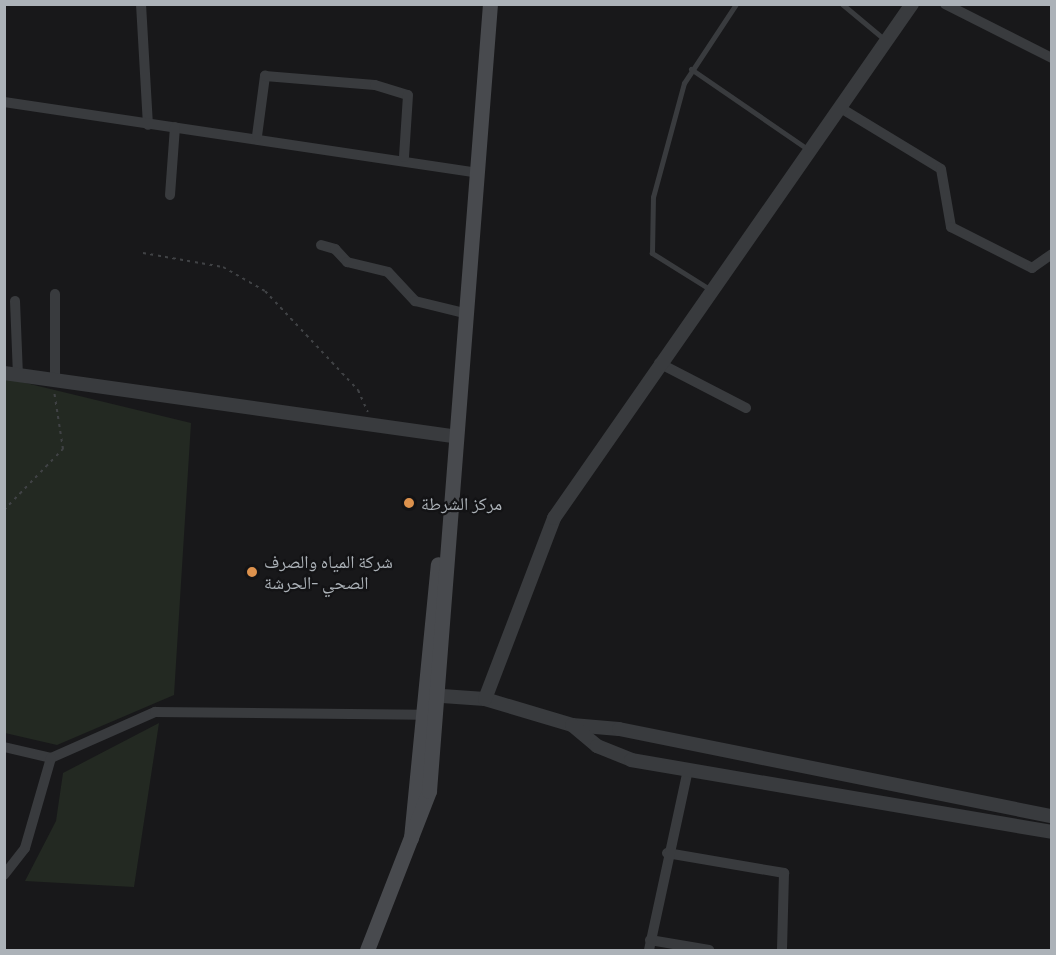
<!DOCTYPE html>
<html>
<head>
<meta charset="utf-8">
<style>
	body { margin:0 }
	#map { position:relative; width:1056px; height:955px; overflow:hidden; background:#18181a; font-family:Barlow,"Noto Naskh Arabic",sans-serif }
	div>[style] { position:absolute }
	.green>* { inset:0; background:#232922 }
	.path>* { height:2px; margin-top:-1px; transform-origin:0; background:repeating-linear-gradient(90deg,#404245 0 3px,transparent 0 7.5px) }
	.service>* { height:5px; margin:-2.5px; padding:0 2.5px; transform-origin:2.5px; border-radius:2.5px; background:#393b3e }
	.minor>* { height:10px; margin:-5px; padding:0 5px; transform-origin:5px; border-radius:5px; background:#393b3e }
	.tertiary>* { height:14px; margin:-7px; padding:0 7px; transform-origin:7px; border-radius:7px; background:#393b3e }
	.secondary>* { height:15px; margin:-7.5px; padding:0 7.5px; transform-origin:7.5px; border-radius:7.5px; background:#484a4e }
	.dots>* { width:16px; height:16px; translate:-50% -50%; box-sizing:border-box; border:3px solid #131315; border-radius:50% }
	span { translate:-50% -50%; white-space:nowrap; text-align:center; line-height:1.15; -webkit-text-stroke:4.5px #131315; paint-order:stroke }
	.poi-label { font-size:18px; color:#acb2b8 }
	.left { translate:0 -50%; text-align:left }
	.frame { position:absolute; inset:0; border:6px solid #acb2b8; pointer-events:none }
</style>
</head>
<body>
<div id="map">
	<div class="green">
		<div style="clip-path:polygon(5px 378px,191px 423px,174px 695px,57px 745px,5px 733px)"></div>
		<div style="clip-path:polygon(159px 723px,134px 887px,25px 881px,56px 821px,63px 773px)"></div>
	</div>
	<div class="path">
		<div style="left:143px;top:253px;width:81px;rotate:9.9deg"></div>
		<div style="left:223px;top:267px;width:48px;rotate:29.7deg"></div>
		<div style="left:265px;top:291px;width:136px;rotate:46.8deg"></div>
		<div style="left:358px;top:390px;width:24px;rotate:66deg"></div>
		<div style="left:4px;top:510px;width:85px;rotate:-46deg"></div>
		<div style="left:63px;top:449px;width:59px;rotate:-98.8deg"></div>
	</div>
	<div class="service">
		<div style="left:842px;top:4px;width:56px;rotate:39.9deg"></div>
		<div style="left:691px;top:69px;width:143px;rotate:34.5deg"></div>
		<div style="left:711px;top:290px;width:70px;rotate:-147.9deg"></div>
		<div style="left:652px;top:253px;width:56px;rotate:-89deg"></div>
		<div style="left:653px;top:197px;width:118px;rotate:-74.8deg"></div>
		<div style="left:684px;top:83px;width:95px;rotate:-56.6deg"></div>
	</div>
	<div class="minor">
		<div style="left:141px;top:4px;width:121px;rotate:86.7deg"></div>
		<div style="left:945px;top:4px;width:120px;rotate:26.8deg"></div>
		<div style="left:4px;top:102px;width:476px;rotate:8.5deg"></div>
		<div style="left:839px;top:107px;width:119px;rotate:31.3deg"></div>
		<div style="left:941px;top:169px;width:59px;rotate:80.2deg"></div>
		<div style="left:951px;top:227px;width:91px;rotate:26.8deg"></div>
		<div style="left:1032px;top:268px;width:24px;rotate:-35deg"></div>
		<div style="left:257px;top:136px;width:61px;rotate:-82.4deg"></div>
		<div style="left:265px;top:76px;width:110px;rotate:4.7deg"></div>
		<div style="left:375px;top:85px;width:34px;rotate:17deg"></div>
		<div style="left:408px;top:95px;width:62px;rotate:93.7deg"></div>
		<div style="left:170px;top:195px;width:68px;rotate:-85.8deg"></div>
		<div style="left:321px;top:245px;width:15px;rotate:16deg"></div>
		<div style="left:335px;top:249px;width:18px;rotate:47deg"></div>
		<div style="left:347px;top:262px;width:42px;rotate:13.7deg"></div>
		<div style="left:388px;top:272px;width:40px;rotate:47deg"></div>
		<div style="left:415px;top:301px;width:50px;rotate:13.8deg"></div>
		<div style="left:55px;top:294px;width:88px;rotate:90deg"></div>
		<div style="left:15px;top:301px;width:74px;rotate:87.7deg"></div>
		<div style="left:659px;top:363px;width:98px;rotate:27.3deg"></div>
		<div style="left:4px;top:747px;width:48px;rotate:13.2deg"></div>
		<div style="left:51px;top:758px;width:114px;rotate:-23.9deg"></div>
		<div style="left:155px;top:712px;width:267px;rotate:0.6deg"></div>
		<div style="left:667px;top:853px;width:119px;rotate:9.7deg"></div>
		<div style="left:784px;top:873px;width:77px;rotate:91.5deg"></div>
		<div style="left:4px;top:875px;width:34px;rotate:-52deg"></div>
		<div style="left:25px;top:848px;width:94px;rotate:-73.9deg"></div>
		<div style="left:650px;top:940px;width:60px;rotate:9.6deg"></div>
		<div style="left:649px;top:950px;width:185px;rotate:-77.8deg"></div>
	</div>
	<div class="tertiary">
		<div style="left:4px;top:373px;width:455px;rotate:8deg"></div>
		<div style="left:428px;top:695px;width:57px;rotate:4deg"></div>
		<div style="left:485px;top:699px;width:91px;rotate:16.6deg"></div>
		<div style="left:572px;top:725px;width:47px;rotate:4.9deg"></div>
		<div style="left:619px;top:729px;width:442px;rotate:11.4deg"></div>
		<div style="left:485px;top:699px;width:194px;rotate:-69.1deg"></div>
		<div style="left:554px;top:518px;width:626px;rotate:-55.14deg"></div>
		<div style="left:572px;top:725px;width:33px;rotate:40deg"></div>
		<div style="left:597px;top:746px;width:37px;rotate:22deg"></div>
		<div style="left:631px;top:760px;width:427px;rotate:9.7deg"></div>
	</div>
	<div class="secondary">
		<div style="left:411px;top:838px;width:275px;rotate:-84.4deg"></div>
		<div style="left:367px;top:950px;width:171px;rotate:-68.7deg"></div>
		<div style="left:429px;top:791px;width:789px;rotate:-85.57deg"></div>
	</div>
	<div class="dots">
		<div style="left:409px;top:503px;background:#dd924d"></div>
		<div style="left:252px;top:572px;background:#dd924d"></div>
	</div>
	<div class="poi-label">
		<span class="left" style="left:421px;top:503px">مركز الشرطة</span>
		<span class="left" style="left:264px;top:572px">شركة المياه والصرف<br>الصحي -الحرشة</span>
	</div>
	<div class="frame"></div>
</div>
</body>
</html>
